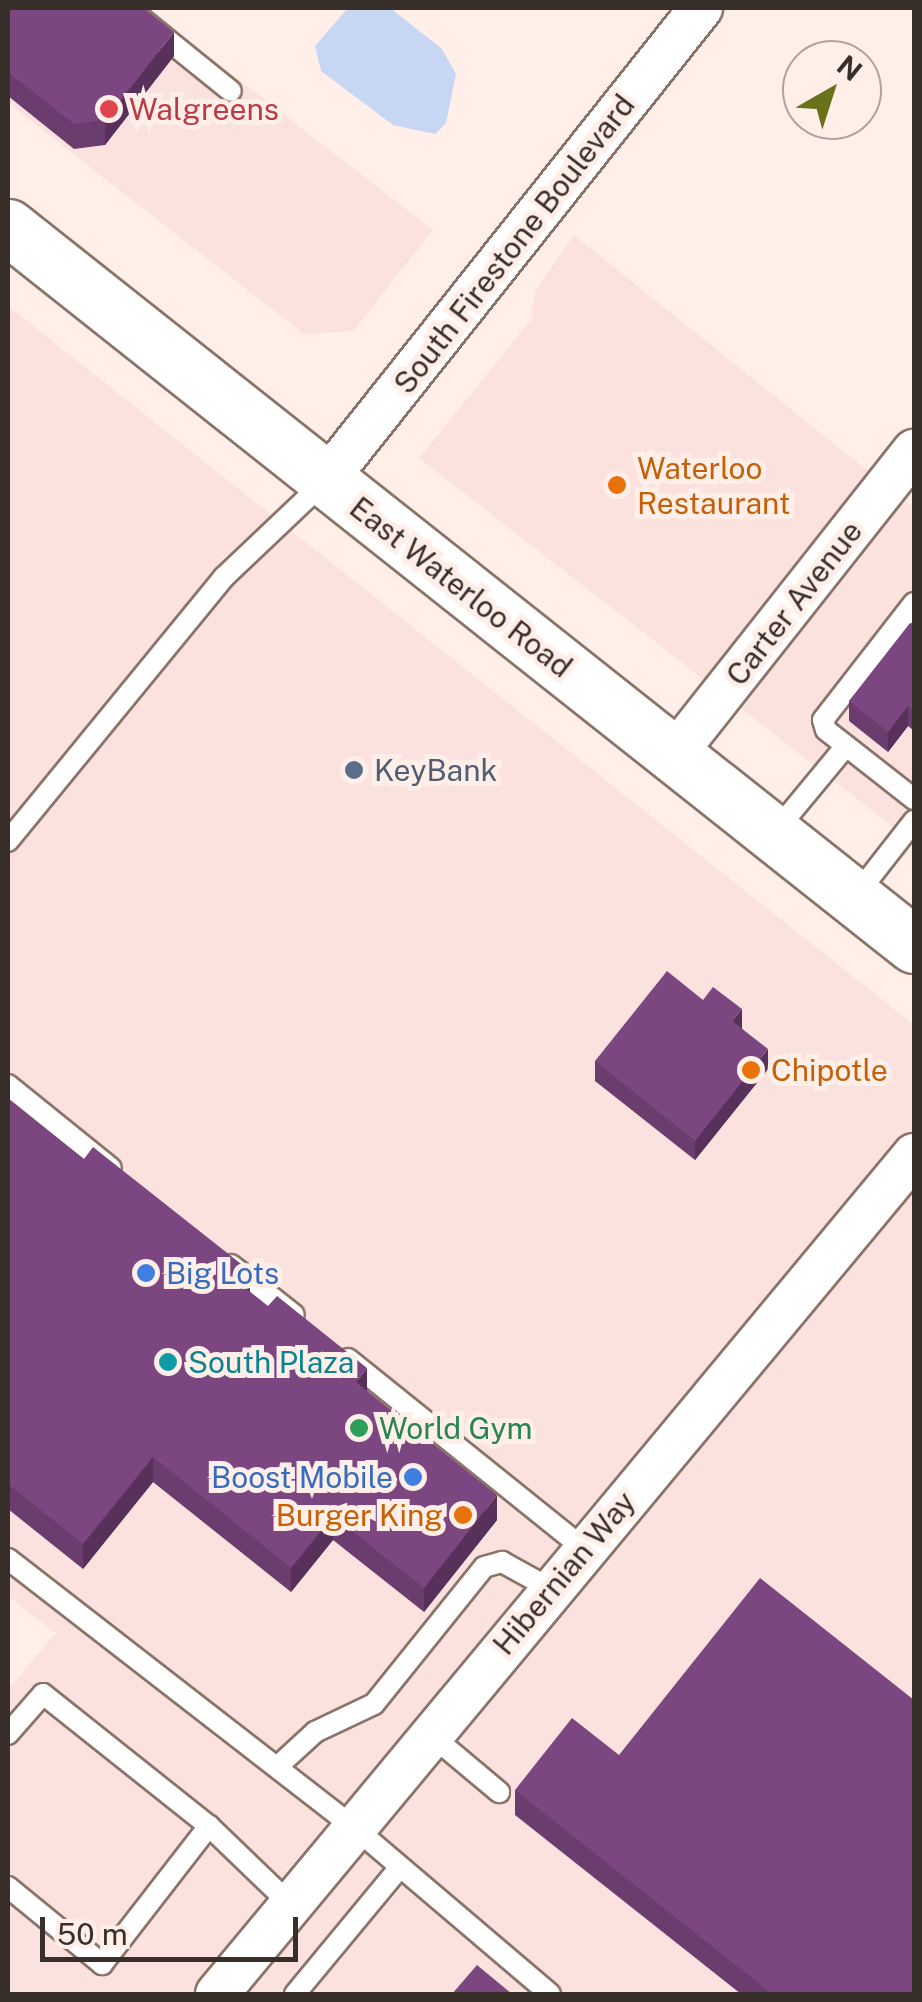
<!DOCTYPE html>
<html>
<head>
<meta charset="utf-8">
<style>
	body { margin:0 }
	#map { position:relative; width:922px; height:2002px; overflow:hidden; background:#ffefe8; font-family:"Public Sans",sans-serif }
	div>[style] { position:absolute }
	.commercial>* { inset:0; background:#fce2de }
	.water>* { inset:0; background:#c6d6f3 }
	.roads { filter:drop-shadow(2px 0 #8a7469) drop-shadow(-2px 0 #8a7469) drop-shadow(0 2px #8a7469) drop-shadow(0 -2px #8a7469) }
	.lane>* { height:20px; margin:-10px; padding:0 10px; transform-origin:10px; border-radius:10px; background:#fff }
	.street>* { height:42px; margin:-21px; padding:0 21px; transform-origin:21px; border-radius:21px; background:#fff }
	.secondary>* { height:55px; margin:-27.5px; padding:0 27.5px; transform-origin:27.5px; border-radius:27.5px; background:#fff }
	.wall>* { inset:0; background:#6b3c6e }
	.shaded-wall>* { inset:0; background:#57315a }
	.building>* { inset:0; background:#7c4680 }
	.dots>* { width:28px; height:28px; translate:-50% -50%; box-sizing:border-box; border:5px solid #ffefe8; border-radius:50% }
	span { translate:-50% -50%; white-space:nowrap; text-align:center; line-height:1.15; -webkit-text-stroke:10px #ffefe8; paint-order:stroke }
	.health-label { font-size:30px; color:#be3a42 }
	.left { translate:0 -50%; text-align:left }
	.street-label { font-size:30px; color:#382e2a }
	.food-label { font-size:30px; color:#c56008 }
	.right { translate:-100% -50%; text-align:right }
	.service-label { font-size:30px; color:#4e5e75 }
	.shop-label { font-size:30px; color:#366cbe }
	.culture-label { font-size:30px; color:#0d838f }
	.leisure-label { font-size:30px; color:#27864d }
	.frame { position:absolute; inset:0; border:10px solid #382e2a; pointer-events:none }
	.north { position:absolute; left:782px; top:40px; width:100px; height:100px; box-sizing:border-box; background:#ffefe8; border:2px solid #afa29c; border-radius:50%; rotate:39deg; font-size:28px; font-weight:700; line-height:40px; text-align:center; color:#382e2a }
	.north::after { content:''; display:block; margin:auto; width:35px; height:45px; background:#69721b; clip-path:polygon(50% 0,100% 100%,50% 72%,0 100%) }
	.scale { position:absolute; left:40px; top:1917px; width:258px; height:45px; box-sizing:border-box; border:5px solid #382e2a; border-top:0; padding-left:12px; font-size:30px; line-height:35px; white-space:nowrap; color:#382e2a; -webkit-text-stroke:8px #ffefe8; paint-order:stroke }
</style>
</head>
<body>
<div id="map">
	<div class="commercial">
		<div style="clip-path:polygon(8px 8px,146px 8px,433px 230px,353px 331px,304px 334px,8px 103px)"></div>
		<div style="clip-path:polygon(574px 235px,914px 508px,914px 843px,419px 458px,531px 320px,535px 291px)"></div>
		<div style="clip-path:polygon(8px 306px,914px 1025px,914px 1994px,8px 1994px,8px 1689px,56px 1633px,8px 1596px)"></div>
	</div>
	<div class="water">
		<div style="clip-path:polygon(348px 8px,390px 8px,442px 49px,456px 74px,446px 123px,435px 134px,393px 125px,321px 71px,315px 46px)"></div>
	</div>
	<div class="roads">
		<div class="lane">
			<div style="left:128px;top:8px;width:132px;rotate:38.9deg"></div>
			<div style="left:914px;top:603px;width:148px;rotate:127.9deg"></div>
			<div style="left:823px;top:720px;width:10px;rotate:73deg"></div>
			<div style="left:826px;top:730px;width:112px;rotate:38.1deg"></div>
			<div style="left:774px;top:833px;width:113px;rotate:-50.4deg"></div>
			<div style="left:8px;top:841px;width:341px;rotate:-50.7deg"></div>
			<div style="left:224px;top:577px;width:139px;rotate:-43.5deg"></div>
			<div style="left:857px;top:894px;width:93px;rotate:-52deg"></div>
			<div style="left:8px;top:1085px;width:132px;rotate:38.9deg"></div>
			<div style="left:231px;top:1265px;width:80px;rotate:38.4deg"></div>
			<div style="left:348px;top:1359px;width:303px;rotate:38.8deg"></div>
			<div style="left:8px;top:1559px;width:439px;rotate:37.8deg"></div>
			<div style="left:355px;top:1828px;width:256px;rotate:40.4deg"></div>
			<div style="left:8px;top:1734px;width:53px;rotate:-48.8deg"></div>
			<div style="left:43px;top:1694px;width:212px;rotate:38.5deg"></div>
			<div style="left:209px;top:1826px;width:114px;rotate:43.9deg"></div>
			<div style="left:431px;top:1735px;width:89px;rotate:40deg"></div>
			<div style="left:277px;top:1767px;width:52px;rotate:-42.6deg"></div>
			<div style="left:315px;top:1732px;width:65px;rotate:-25.4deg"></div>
			<div style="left:374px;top:1704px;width:176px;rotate:-51.2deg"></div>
			<div style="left:484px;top:1567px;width:19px;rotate:-16deg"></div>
			<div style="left:502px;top:1562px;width:56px;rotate:28.9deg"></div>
			<div style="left:8px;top:1887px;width:122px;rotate:39.3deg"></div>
			<div style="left:102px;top:1964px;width:175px;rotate:-52.2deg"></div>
			<div style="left:295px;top:1994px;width:165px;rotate:-50.4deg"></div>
		</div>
		<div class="street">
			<div style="left:326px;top:480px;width:603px;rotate:-51.53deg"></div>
			<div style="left:673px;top:756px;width:389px;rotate:-51.7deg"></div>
			<div style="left:217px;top:1994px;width:1091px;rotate:-50.28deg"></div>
		</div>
		<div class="secondary">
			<div style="left:8px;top:227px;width:1156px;rotate:38.4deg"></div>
		</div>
	</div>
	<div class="wall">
		<div style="clip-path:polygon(8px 8px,174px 56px,105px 145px,74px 149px,8px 96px)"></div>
		<div style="clip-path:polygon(914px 626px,914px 731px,908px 726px,888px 752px,849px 721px,849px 701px)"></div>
		<div style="clip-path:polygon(703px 1000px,742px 1028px,768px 1069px,695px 1160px,595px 1081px,595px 1061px)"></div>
		<div style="clip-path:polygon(8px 1099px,250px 1292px,367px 1391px,497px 1520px,424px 1612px,333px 1540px,291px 1592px,153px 1482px,83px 1569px,8px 1509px)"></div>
		<div style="clip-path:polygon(515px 1790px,914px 1994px,741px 1994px,515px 1815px)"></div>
	</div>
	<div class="shaded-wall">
		<div style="clip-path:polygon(174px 32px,174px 56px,105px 145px,105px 120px)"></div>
		<div style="clip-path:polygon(908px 706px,908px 726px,888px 752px,888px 732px)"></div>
		<div style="clip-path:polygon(742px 1009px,742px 1029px,732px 1021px)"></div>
		<div style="clip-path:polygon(768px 1049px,768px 1069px,695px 1160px,695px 1141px)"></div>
		<div style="clip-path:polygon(250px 1271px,250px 1296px,240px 1284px)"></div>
		<div style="clip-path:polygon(367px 1368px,367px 1393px,356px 1382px)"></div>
		<div style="clip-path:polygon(153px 1457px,153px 1482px,83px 1569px,83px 1544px)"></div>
		<div style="clip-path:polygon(497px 1495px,497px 1520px,424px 1612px,424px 1588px)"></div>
		<div style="clip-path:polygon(333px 1516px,333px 1540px,291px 1592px,291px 1568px)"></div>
	</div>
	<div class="building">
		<div style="clip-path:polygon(8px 8px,144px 8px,174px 32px,105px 120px,74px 124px,8px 72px)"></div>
		<div style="clip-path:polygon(910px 623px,914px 626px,914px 711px,908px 706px,888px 732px,849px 701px)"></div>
		<div style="clip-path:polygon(667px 971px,703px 1000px,713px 987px,742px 1009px,732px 1021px,768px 1049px,695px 1141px,595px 1061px)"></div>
		<div style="clip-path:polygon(8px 1099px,84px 1159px,93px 1147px,250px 1271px,240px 1284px,268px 1306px,277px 1296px,367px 1368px,356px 1382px,497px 1495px,424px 1588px,333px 1516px,291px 1568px,153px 1457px,83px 1544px,8px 1484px)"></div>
		<div style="clip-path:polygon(760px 1578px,914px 1700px,914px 1994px,772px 1994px,515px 1790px,572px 1718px,619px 1755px)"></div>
		<div style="clip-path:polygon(477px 1965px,512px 1994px,452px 1994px)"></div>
	</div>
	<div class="dots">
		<div style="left:109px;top:109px;background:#e0444e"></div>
		<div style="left:617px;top:485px;background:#e8710a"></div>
		<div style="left:354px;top:770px;background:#5c6f8a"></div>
		<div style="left:751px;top:1070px;background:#e8710a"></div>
		<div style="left:146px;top:1273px;background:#3f7fe0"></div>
		<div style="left:168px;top:1362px;background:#0f9aa8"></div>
		<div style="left:359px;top:1428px;background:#2e9e5b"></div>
		<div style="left:413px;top:1477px;background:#3f7fe0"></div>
		<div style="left:463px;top:1515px;background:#e8710a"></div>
	</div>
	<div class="health-label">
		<span class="left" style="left:129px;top:109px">Walgreens</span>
	</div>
	<div class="street-label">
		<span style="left:514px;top:244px;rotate:-52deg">South Firestone Boulevard</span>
		<span style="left:461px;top:587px;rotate:38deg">East Waterloo Road</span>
		<span style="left:794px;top:603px;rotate:-52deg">Carter Avenue</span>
		<span style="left:564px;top:1573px;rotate:-50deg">Hibernian Way</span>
	</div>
	<div class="food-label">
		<span class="left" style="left:637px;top:485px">Waterloo<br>Restaurant</span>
		<span class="left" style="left:771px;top:1070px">Chipotle</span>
		<span class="right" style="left:443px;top:1515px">Burger King</span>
	</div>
	<div class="service-label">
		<span class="left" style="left:374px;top:770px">KeyBank</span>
	</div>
	<div class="shop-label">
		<span class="left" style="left:166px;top:1273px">Big Lots</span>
		<span class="right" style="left:393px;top:1477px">Boost Mobile</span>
	</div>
	<div class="culture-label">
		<span class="left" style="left:188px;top:1362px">South Plaza</span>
	</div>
	<div class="leisure-label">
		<span class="left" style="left:379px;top:1428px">World Gym</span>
	</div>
	<div class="frame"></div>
	<div class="north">N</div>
	<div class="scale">50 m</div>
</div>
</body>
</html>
